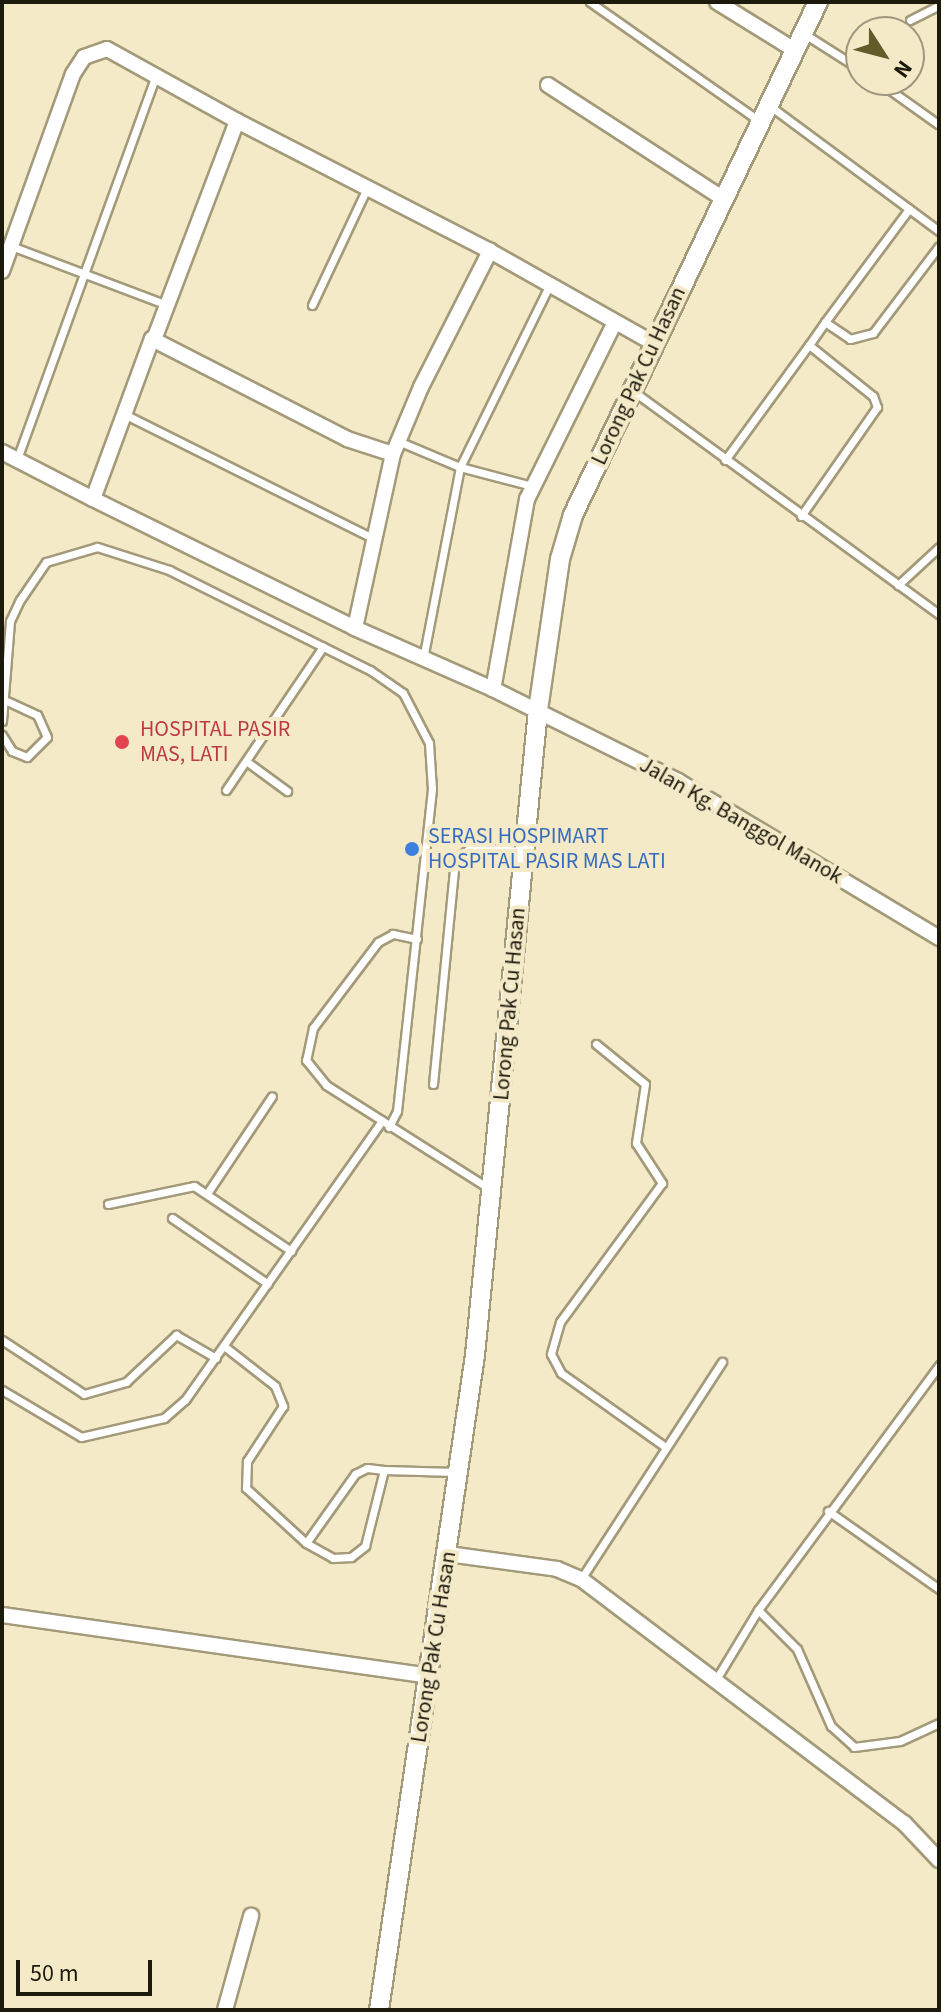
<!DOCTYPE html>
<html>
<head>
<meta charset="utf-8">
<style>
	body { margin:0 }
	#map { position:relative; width:941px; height:2012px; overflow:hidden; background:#f4eac8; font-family:"Source Sans 3",sans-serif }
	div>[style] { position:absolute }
	.roads { filter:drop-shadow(2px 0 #a39a7a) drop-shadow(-2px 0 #a39a7a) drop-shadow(0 2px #a39a7a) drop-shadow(0 -2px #a39a7a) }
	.service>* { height:7px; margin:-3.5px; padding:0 3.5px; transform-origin:3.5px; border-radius:3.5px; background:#fff }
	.minor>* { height:14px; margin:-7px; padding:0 7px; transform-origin:7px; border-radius:7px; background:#fff }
	.tertiary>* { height:18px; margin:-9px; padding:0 9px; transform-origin:9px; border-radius:9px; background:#fff }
	.dots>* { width:22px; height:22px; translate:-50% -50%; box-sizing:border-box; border:4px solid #f4eac8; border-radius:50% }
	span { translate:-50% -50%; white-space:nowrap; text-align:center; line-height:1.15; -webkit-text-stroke:8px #f4eac8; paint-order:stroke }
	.street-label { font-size:22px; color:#1c190d }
	.health-label { font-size:22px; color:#be3a42 }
	.left { translate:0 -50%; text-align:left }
	.shop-label { font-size:22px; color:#366cbe }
	.frame { position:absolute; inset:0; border:4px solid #1c190d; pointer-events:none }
	.north { position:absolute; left:845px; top:16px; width:80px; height:80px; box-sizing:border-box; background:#f4eac8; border:2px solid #9e967d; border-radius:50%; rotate:126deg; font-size:22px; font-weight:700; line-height:32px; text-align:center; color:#1c190d }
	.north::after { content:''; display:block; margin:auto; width:28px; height:36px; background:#635b28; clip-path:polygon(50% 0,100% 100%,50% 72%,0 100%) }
	.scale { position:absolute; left:16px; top:1960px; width:136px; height:36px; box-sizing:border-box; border:4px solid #1c190d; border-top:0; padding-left:10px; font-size:24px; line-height:28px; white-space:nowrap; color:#1c190d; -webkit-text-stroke:6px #f4eac8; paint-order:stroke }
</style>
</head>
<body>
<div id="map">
	<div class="roads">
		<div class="service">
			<div style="left:590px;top:2px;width:205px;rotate:35.1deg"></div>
			<div style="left:910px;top:20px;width:33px;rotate:-27deg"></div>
			<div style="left:803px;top:33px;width:69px;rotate:32.5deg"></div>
			<div style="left:876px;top:80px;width:76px;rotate:35.4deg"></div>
			<div style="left:770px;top:106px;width:210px;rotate:36.5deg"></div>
			<div style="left:11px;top:246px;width:167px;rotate:20.7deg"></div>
			<div style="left:312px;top:305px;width:129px;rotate:-64.8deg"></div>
			<div style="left:825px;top:322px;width:141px;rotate:-53.4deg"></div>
			<div style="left:809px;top:345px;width:28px;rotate:-55deg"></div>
			<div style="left:825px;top:322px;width:30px;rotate:34deg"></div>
			<div style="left:850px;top:339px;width:24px;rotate:-15deg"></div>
			<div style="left:873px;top:333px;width:109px;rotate:-52.8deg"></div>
			<div style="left:633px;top:391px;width:379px;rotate:36.1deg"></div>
			<div style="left:124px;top:414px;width:278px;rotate:26.5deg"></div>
			<div style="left:398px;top:441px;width:67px;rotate:22.8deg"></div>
			<div style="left:460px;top:467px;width:74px;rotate:14.8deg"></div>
			<div style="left:17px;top:459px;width:407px;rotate:-70.1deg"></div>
			<div style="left:725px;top:460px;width:142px;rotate:-53.9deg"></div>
			<div style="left:809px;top:345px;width:82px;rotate:38.6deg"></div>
			<div style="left:873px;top:396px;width:12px;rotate:70deg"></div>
			<div style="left:877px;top:407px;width:133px;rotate:124.9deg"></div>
			<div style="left:898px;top:585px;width:56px;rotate:-42.8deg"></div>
			<div style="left:423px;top:659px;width:196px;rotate:-79.1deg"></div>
			<div style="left:460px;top:467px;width:202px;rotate:-63.8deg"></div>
			<div style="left:2px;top:721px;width:100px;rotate:-85.4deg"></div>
			<div style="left:10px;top:621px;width:23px;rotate:-65deg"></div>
			<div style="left:20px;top:600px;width:46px;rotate:-55.6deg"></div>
			<div style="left:46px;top:562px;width:53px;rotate:-16.4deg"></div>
			<div style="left:97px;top:547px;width:76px;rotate:17.7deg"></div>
			<div style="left:169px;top:570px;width:225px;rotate:26.5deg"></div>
			<div style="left:370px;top:670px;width:40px;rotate:34.9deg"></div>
			<div style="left:403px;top:693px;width:56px;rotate:62.5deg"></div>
			<div style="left:429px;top:743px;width:46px;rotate:86.3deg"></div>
			<div style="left:432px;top:789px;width:324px;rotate:96.2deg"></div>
			<div style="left:397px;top:1111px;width:18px;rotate:117deg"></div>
			<div style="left:2px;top:735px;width:19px;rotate:58deg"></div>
			<div style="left:12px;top:751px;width:16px;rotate:22deg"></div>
			<div style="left:27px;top:757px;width:28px;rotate:-45deg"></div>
			<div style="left:47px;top:737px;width:24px;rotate:-114deg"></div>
			<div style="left:37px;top:715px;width:33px;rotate:-155deg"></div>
			<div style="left:246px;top:761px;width:51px;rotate:36.2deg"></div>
			<div style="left:226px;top:790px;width:173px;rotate:-55.9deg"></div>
			<div style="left:417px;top:939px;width:25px;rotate:-168deg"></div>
			<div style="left:393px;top:934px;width:17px;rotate:152deg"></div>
			<div style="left:378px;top:942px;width:108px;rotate:127.1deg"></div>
			<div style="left:313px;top:1028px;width:33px;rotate:102deg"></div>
			<div style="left:306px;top:1060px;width:32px;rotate:51deg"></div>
			<div style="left:326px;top:1085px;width:192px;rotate:32.4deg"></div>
			<div style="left:596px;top:1044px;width:63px;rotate:39.2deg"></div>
			<div style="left:645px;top:1084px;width:60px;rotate:98.7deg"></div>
			<div style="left:636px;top:1143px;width:48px;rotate:57deg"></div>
			<div style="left:662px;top:1183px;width:172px;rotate:126.3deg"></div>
			<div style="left:560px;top:1322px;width:33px;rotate:106deg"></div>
			<div style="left:551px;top:1354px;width:21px;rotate:62deg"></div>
			<div style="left:561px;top:1373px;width:126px;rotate:35.3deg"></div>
			<div style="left:433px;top:1084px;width:224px;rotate:-84.4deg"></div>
			<div style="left:455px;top:861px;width:21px;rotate:-41deg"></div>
			<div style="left:471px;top:847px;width:51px;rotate:4.5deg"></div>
			<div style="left:208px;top:1192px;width:115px;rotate:-56.3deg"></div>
			<div style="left:108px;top:1204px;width:88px;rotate:-11.8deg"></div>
			<div style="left:194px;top:1186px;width:117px;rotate:33.8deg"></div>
			<div style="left:172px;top:1218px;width:116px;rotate:34.5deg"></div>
			<div style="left:2px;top:1340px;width:98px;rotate:33.4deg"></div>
			<div style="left:84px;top:1394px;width:44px;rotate:-15.9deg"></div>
			<div style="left:126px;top:1382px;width:69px;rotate:-43.2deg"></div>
			<div style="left:176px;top:1335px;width:46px;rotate:29.9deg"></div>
			<div style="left:224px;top:1346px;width:65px;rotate:38.1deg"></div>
			<div style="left:275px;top:1386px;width:22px;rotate:68deg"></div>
			<div style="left:283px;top:1406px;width:66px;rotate:123.2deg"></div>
			<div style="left:247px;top:1461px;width:27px;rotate:92deg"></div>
			<div style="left:246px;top:1488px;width:81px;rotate:42.5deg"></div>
			<div style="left:306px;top:1543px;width:31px;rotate:29deg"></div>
			<div style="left:333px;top:1558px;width:18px;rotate:-3deg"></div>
			<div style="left:351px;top:1557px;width:18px;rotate:-38deg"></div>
			<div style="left:365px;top:1546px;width:78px;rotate:-76deg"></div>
			<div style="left:384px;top:1470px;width:72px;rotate:1.6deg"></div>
			<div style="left:2px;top:1390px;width:92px;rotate:30.7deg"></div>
			<div style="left:81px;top:1437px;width:85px;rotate:-12.9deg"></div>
			<div style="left:164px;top:1418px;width:28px;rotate:-41deg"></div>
			<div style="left:185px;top:1400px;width:342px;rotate:-54.8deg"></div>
			<div style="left:828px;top:1511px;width:136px;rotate:35.1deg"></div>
			<div style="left:306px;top:1543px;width:85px;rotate:-54.6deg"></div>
			<div style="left:355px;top:1474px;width:13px;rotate:-27deg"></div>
			<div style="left:367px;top:1468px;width:17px;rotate:7deg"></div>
			<div style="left:581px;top:1579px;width:259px;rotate:-57deg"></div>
			<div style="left:758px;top:1610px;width:55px;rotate:45deg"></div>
			<div style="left:797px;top:1649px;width:84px;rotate:66.2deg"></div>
			<div style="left:831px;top:1726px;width:31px;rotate:42deg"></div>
			<div style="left:854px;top:1747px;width:46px;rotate:-7.4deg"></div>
			<div style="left:900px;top:1741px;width:43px;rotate:-24.8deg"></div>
			<div style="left:715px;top:1681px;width:83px;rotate:-58.8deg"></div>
			<div style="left:758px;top:1610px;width:305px;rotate:-53.5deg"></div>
		</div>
		<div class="minor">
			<div style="left:717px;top:2px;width:89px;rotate:31.7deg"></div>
			<div style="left:548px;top:85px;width:207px;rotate:33deg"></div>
			<div style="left:237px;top:121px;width:284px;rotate:27.2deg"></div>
			<div style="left:2px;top:271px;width:209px;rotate:-70.2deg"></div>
			<div style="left:73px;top:74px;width:20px;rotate:-57deg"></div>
			<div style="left:84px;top:57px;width:24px;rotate:-19deg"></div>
			<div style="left:107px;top:49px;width:149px;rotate:29deg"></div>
			<div style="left:237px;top:121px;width:234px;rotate:110.8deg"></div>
			<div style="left:614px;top:324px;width:195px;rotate:116.4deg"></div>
			<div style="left:527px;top:499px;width:193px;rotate:100.1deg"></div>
			<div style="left:493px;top:689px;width:207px;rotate:26.4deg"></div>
			<div style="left:678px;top:781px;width:305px;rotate:31deg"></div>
			<div style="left:2px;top:452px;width:102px;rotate:27.3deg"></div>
			<div style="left:355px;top:628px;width:292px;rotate:-153.8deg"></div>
			<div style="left:93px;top:499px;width:171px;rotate:-69.8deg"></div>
			<div style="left:152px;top:339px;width:219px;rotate:27.1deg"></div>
			<div style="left:347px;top:439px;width:48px;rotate:18.1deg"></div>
			<div style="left:493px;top:689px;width:151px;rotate:-156.2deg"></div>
			<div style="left:355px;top:628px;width:178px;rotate:-77.7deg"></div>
			<div style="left:393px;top:454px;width:73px;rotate:-67.3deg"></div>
			<div style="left:421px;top:387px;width:153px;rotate:-63.1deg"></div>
			<div style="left:490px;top:251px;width:189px;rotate:29.4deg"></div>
			<div style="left:448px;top:1554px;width:110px;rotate:7.8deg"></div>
			<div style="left:557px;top:1569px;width:26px;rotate:23deg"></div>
			<div style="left:581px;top:1579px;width:405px;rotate:37.1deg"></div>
			<div style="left:904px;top:1823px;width:51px;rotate:46.6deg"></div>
			<div style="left:2px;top:1615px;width:431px;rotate:8.1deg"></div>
			<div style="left:225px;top:2010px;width:98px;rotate:-74.5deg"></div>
		</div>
		<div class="tertiary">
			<div style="left:379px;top:2010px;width:662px;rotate:-81.66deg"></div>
			<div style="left:475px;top:1355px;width:648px;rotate:-84.42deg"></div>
			<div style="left:538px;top:710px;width:153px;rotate:-81.7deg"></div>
			<div style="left:560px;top:559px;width:46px;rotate:-73.5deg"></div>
			<div style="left:573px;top:515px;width:569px;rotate:-64.47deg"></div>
		</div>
	</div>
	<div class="dots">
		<div style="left:122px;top:742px;background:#e0444e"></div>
		<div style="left:412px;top:849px;background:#3f7fe0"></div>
	</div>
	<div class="street-label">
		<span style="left:639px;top:376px;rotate:-65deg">Lorong Pak Cu Hasan</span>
		<span style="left:741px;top:821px;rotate:30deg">Jalan Kg. Banggol Manok</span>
		<span style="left:510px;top:1004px;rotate:-85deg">Lorong Pak Cu Hasan</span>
		<span style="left:434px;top:1647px;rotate:-81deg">Lorong Pak Cu Hasan</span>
	</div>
	<div class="health-label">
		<span class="left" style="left:140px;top:742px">HOSPITAL PASIR<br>MAS, LATI</span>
	</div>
	<div class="shop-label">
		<span class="left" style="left:428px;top:849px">SERASI HOSPIMART<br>HOSPITAL PASIR MAS LATI</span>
	</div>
	<div class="frame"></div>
	<div class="north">N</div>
	<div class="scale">50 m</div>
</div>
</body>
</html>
